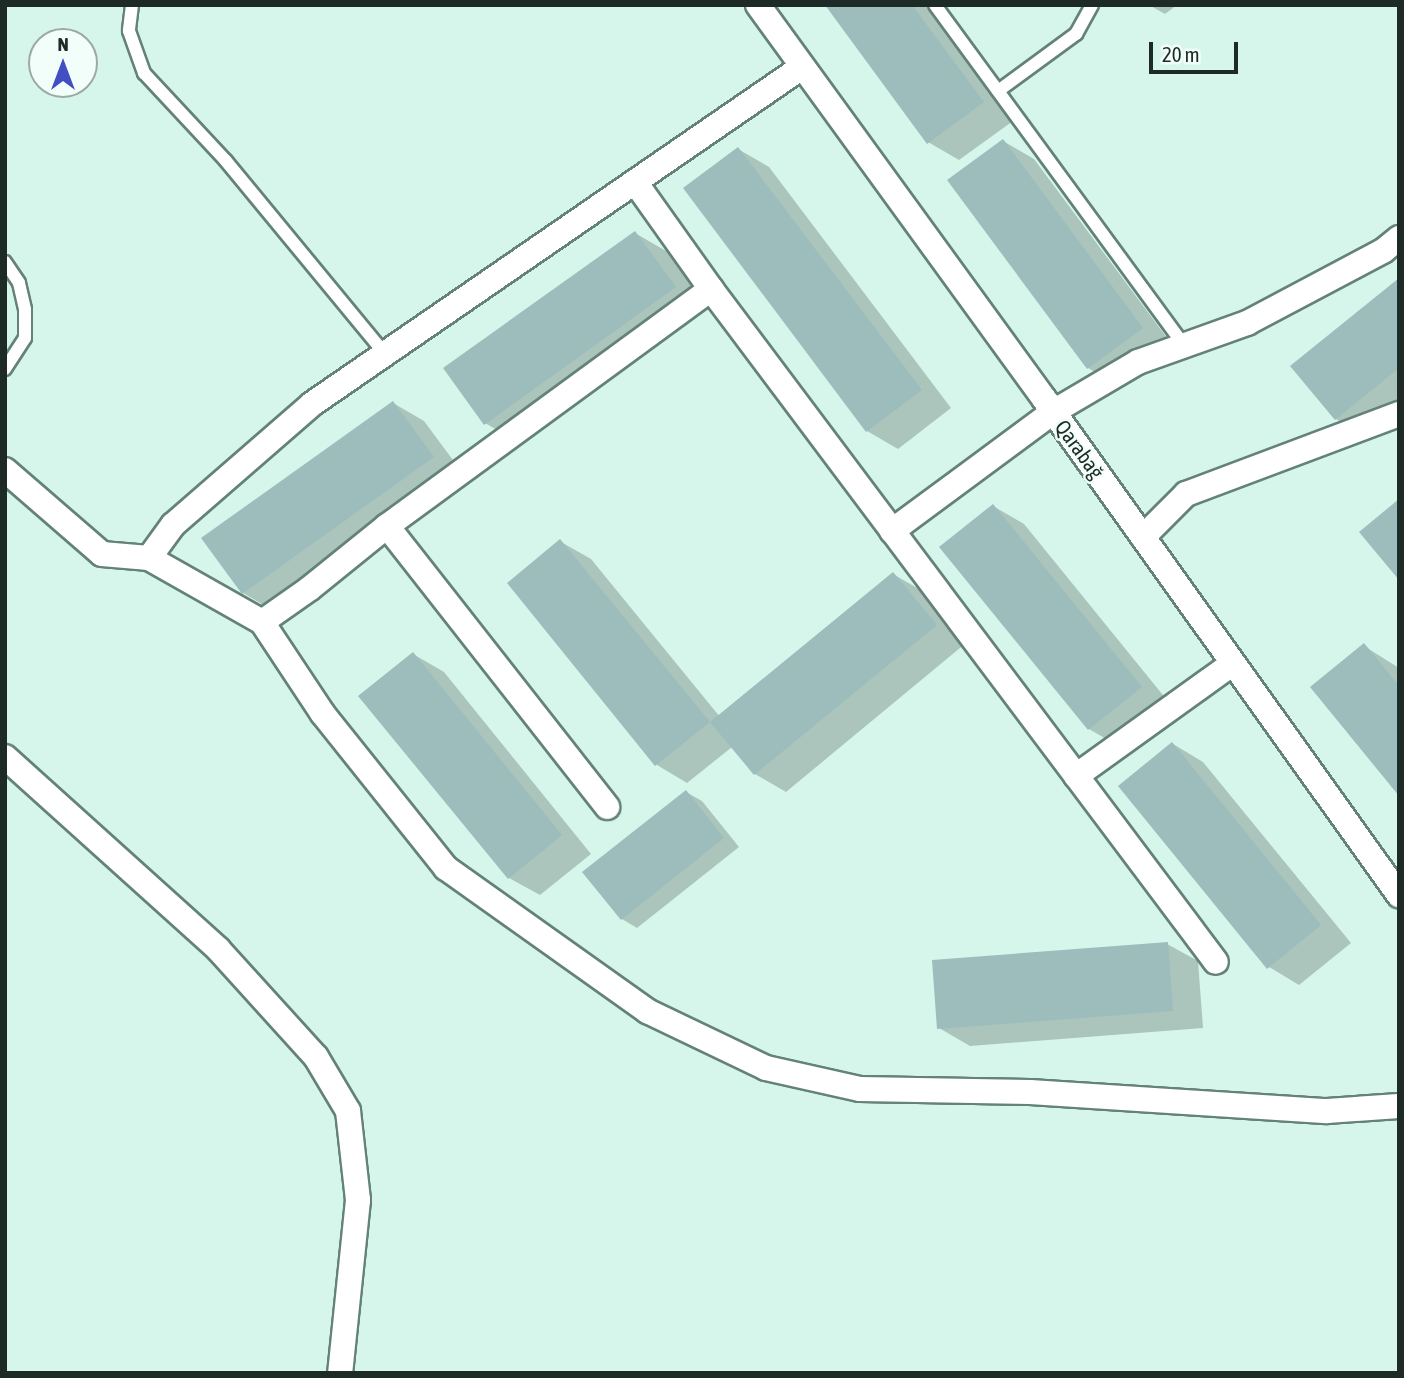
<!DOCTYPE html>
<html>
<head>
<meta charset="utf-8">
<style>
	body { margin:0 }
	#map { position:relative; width:1404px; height:1378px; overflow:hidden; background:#d6f6ec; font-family:"Asap Condensed",sans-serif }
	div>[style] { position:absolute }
	.shadow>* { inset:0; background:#0003 }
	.building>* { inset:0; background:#9cbdbc }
	.roads { filter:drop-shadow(2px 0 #648279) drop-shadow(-2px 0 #648279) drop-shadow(0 2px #648279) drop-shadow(0 -2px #648279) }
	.lane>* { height:12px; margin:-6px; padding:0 6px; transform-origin:6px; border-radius:6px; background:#fff }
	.street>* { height:24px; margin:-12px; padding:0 12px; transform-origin:12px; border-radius:12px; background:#fff }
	span { translate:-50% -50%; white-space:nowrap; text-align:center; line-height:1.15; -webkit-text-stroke:5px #f2fefa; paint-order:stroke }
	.street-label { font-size:21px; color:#1e2a26 }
	.frame { position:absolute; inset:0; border:7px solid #1e2a26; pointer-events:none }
	.north { position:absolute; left:28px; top:28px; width:70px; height:70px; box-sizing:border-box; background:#f2fefa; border:2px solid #9da9a5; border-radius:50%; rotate:0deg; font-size:19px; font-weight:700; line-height:28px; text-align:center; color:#1e2a26 }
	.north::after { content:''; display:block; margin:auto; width:24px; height:32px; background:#424ec2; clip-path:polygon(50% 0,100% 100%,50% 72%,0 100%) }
	.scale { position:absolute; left:1149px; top:42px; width:89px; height:32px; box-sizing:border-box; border:4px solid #1e2a26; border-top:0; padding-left:9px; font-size:21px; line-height:24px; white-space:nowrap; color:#1e2a26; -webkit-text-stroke:5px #f2fefa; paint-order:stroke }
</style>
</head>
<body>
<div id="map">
	<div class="shadow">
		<div style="clip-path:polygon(827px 5px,928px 5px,1013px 121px,959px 160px,928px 142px)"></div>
		<div style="clip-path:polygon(1149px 5px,1177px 5px,1165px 14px)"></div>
		<div style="clip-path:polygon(1003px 141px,1034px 159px,1173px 346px,1119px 386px,1088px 368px,949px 180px)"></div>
		<div style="clip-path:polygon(738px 149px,769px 167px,951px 408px,898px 449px,867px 431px)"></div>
		<div style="clip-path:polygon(635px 233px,666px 251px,706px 305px,516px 441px,485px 423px)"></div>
		<div style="clip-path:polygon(1399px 280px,1399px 410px,1366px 437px,1336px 419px)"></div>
		<div style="clip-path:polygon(393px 403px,424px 421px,464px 475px,274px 611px,243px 593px)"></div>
		<div style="clip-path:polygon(993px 506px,1024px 524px,1171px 705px,1120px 747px,1089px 729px)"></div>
		<div style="clip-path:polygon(561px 542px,591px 559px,720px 717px,893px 574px,924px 592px,966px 643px,786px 792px,755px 774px,732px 747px,687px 783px,657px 765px,509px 584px)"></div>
		<div style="clip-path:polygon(1364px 646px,1399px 668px,1399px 793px)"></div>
		<div style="clip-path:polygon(413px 654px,444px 672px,591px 854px,540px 895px,509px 878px)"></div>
		<div style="clip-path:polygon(1173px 744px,1203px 762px,1351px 943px,1299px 985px,1269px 967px)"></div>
		<div style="clip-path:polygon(686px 792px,702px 801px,739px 847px,637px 928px,622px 919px)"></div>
		<div style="clip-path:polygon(1167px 944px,1198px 961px,1203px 1028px,970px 1046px,939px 1028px)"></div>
	</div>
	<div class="building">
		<div style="clip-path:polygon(825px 5px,912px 5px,984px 102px,927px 144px)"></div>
		<div style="clip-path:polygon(1003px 139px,1143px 328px,1087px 369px,947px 180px)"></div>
		<div style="clip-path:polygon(738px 147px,922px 390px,866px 432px,683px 188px)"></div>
		<div style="clip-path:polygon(635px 231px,676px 287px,484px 425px,443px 368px)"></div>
		<div style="clip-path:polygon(1399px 278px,1399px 368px,1335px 420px,1290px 366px)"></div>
		<div style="clip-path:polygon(393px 401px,434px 457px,242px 594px,201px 538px)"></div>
		<div style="clip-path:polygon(1399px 499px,1399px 580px,1359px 532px)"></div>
		<div style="clip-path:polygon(993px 504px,1142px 687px,1088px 730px,939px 547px)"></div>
		<div style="clip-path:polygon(560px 539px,710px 722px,893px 572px,937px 625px,754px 775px,710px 722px,655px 766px,507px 583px)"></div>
		<div style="clip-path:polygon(1364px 643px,1399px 686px,1399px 796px,1310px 687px)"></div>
		<div style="clip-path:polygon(413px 652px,562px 835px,508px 879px,358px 696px)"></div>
		<div style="clip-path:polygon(1172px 742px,1321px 925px,1267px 969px,1118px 786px)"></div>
		<div style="clip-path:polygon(686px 790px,724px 838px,621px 920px,582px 872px)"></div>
		<div style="clip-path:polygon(1168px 942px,1173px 1011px,937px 1029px,932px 960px)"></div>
	</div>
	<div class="roads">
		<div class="lane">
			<div style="left:132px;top:5px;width:26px;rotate:97deg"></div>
			<div style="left:129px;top:31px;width:45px;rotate:70.3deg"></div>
			<div style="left:144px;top:73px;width:120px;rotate:47deg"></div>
			<div style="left:226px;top:161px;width:250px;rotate:50.5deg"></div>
			<div style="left:935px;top:5px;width:423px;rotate:53.8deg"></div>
			<div style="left:998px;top:91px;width:97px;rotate:-36.2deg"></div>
			<div style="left:1076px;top:34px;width:33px;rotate:-61deg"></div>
			<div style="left:5px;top:262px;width:25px;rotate:56deg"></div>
			<div style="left:19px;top:283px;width:27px;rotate:77deg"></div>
			<div style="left:25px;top:309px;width:29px;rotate:90deg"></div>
			<div style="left:25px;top:338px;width:37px;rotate:123deg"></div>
		</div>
		<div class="street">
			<div style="left:758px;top:5px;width:488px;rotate:54deg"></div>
			<div style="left:1045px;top:400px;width:609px;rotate:54.43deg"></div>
			<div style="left:635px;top:182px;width:131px;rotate:54.6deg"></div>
			<div style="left:711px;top:289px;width:841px;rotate:53.12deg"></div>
			<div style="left:711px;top:289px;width:401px;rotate:143.8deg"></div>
			<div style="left:387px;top:526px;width:100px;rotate:141.1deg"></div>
			<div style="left:309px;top:589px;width:57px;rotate:144.9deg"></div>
			<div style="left:262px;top:622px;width:110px;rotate:56.5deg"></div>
			<div style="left:323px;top:714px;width:197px;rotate:51.4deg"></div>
			<div style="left:446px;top:868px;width:247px;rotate:35.4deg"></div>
			<div style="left:647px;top:1011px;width:132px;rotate:25.6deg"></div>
			<div style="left:766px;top:1068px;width:96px;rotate:12.6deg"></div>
			<div style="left:860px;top:1089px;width:170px;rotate:1deg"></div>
			<div style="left:1030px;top:1092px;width:298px;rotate:3.7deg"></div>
			<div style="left:1327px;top:1111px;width:72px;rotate:-4deg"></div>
			<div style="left:5px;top:470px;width:128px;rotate:40.9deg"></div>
			<div style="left:102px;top:554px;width:47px;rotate:4.9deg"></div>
			<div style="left:149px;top:558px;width:130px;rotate:29.5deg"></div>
			<div style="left:387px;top:526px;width:357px;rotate:51.9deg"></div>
			<div style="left:892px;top:531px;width:200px;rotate:-36.5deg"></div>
			<div style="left:1053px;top:412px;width:99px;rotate:-30.5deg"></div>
			<div style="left:1138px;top:362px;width:116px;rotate:-19.7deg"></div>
			<div style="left:1247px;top:323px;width:154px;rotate:-27.9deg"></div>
			<div style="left:1383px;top:251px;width:21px;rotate:-39deg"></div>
			<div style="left:1143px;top:537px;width:61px;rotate:-45deg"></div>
			<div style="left:1186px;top:494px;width:228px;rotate:-20.6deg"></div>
			<div style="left:149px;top:558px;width:41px;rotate:-54deg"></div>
			<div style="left:173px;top:525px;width:184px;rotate:-41deg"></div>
			<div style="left:312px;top:404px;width:595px;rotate:-34.52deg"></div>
			<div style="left:5px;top:757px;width:287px;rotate:42deg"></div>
			<div style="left:218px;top:949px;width:146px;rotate:47.8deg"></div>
			<div style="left:316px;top:1057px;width:63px;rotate:59.3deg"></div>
			<div style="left:348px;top:1111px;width:90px;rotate:83.6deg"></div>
			<div style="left:358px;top:1200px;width:174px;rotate:95.9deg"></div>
			<div style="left:1076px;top:776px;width:193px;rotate:-35.7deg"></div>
		</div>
	</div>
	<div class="street-label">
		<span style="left:1080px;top:449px;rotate:54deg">Qarabağ</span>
	</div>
	<div class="frame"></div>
	<div class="north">N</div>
	<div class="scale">20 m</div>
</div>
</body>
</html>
